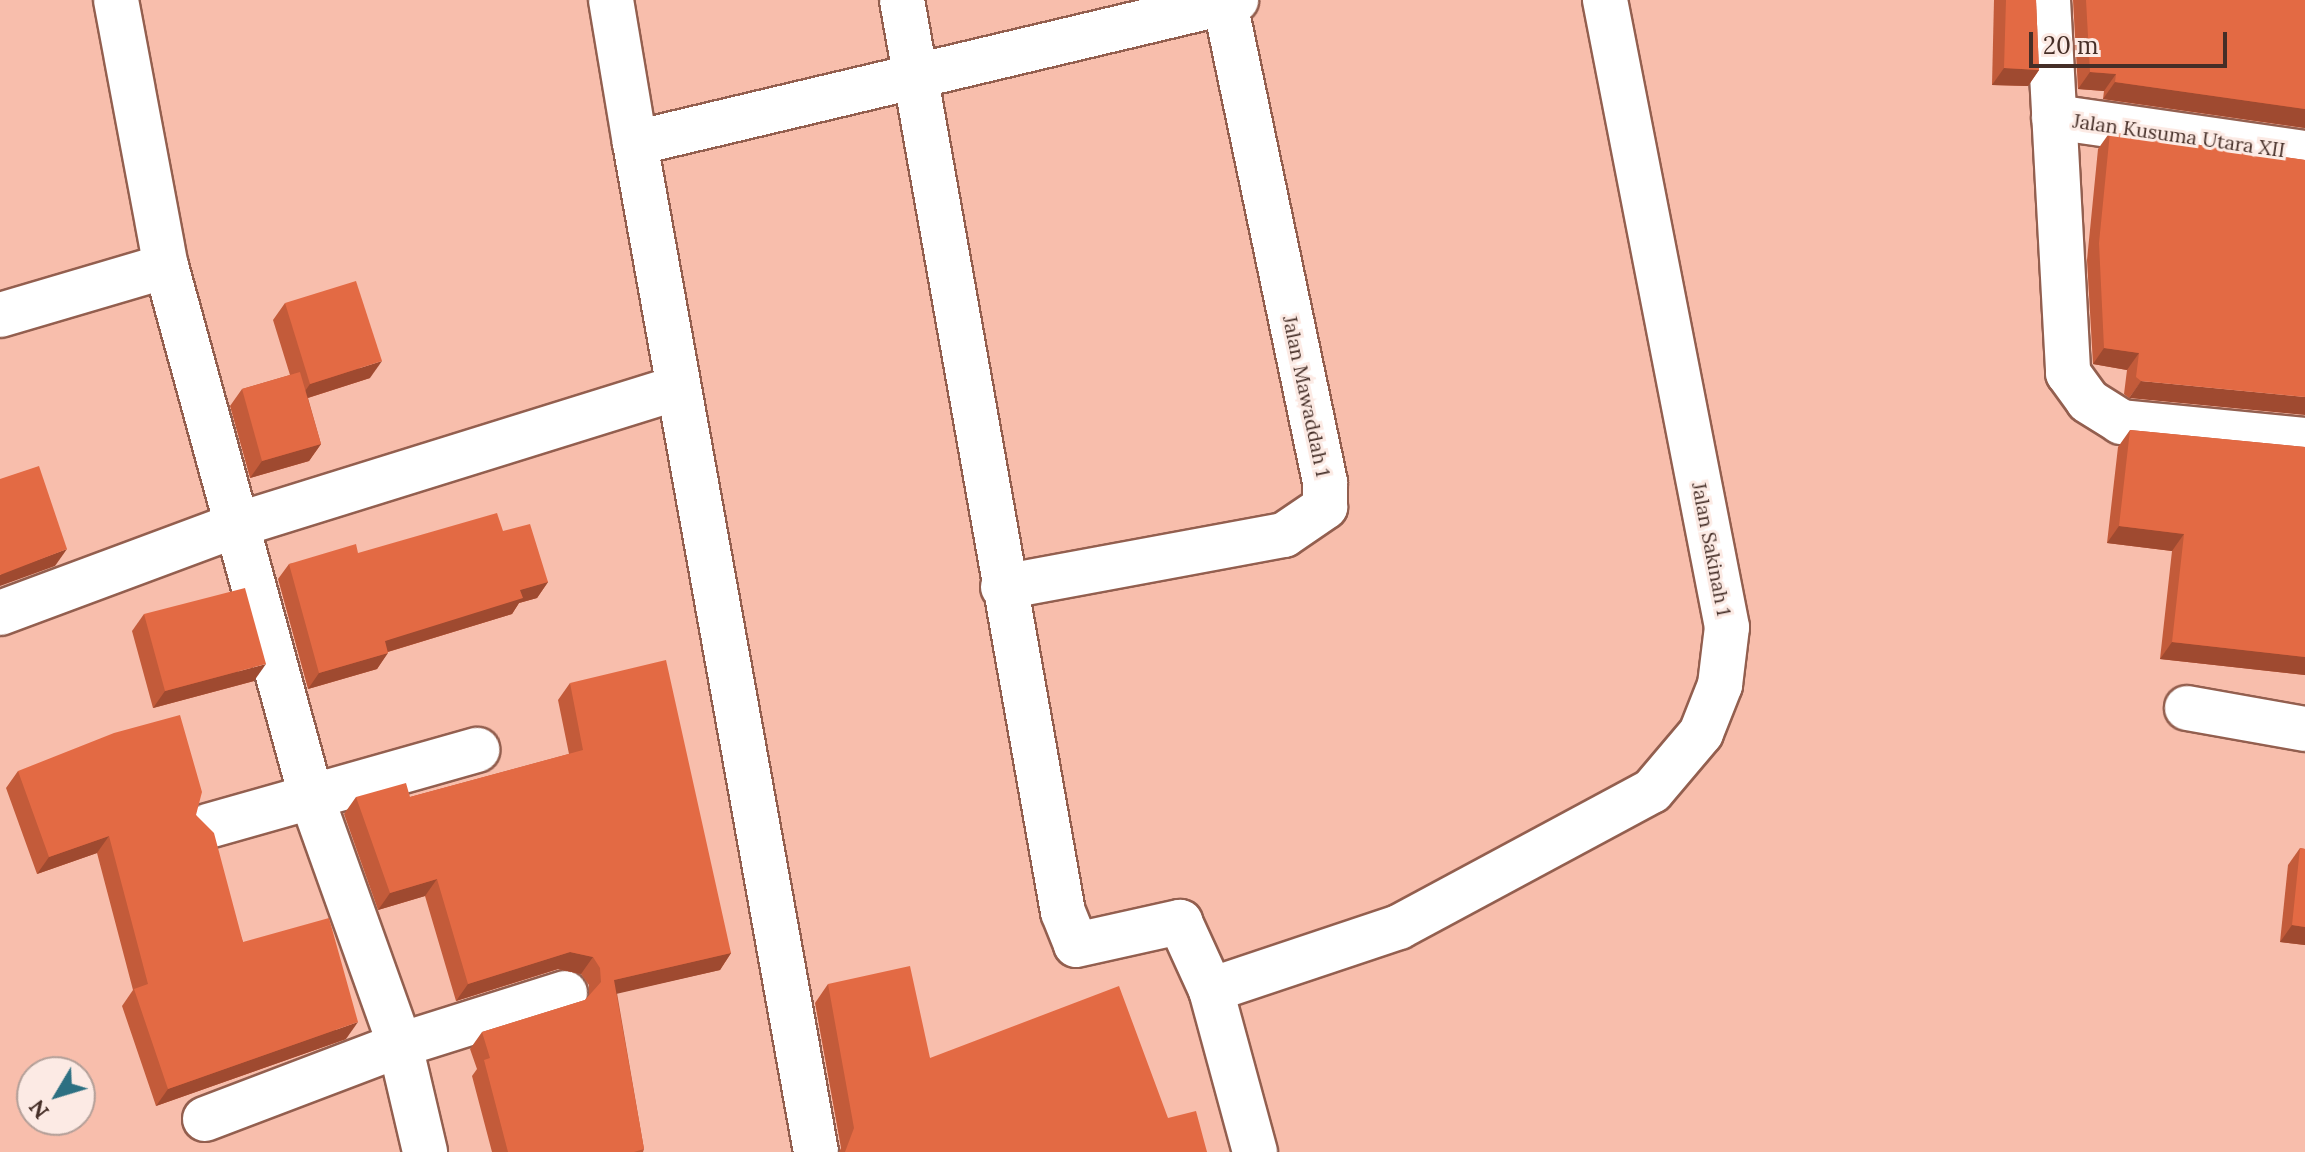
<!DOCTYPE html>
<html>
<head>
<meta charset="utf-8">
<style>
	body { margin:0 }
	#map { position:relative; width:2305px; height:1152px; overflow:hidden; background:#f8beac; font-family:Lora,serif }
	div>[style] { position:absolute }
	.roads { filter:drop-shadow(2px 0 #935f4f) drop-shadow(-2px 0 #935f4f) drop-shadow(0 2px #935f4f) drop-shadow(0 -2px #935f4f) }
	.minor>* { height:44px; margin:-22px; padding:0 22px; transform-origin:22px; border-radius:22px; background:#fff }
	.wall>* { inset:0; background:#c35b3a }
	.shaded-wall>* { inset:0; background:#9f4a30 }
	.building>* { inset:0; background:#e36a44 }
	span { translate:-50% -50%; white-space:nowrap; text-align:center; line-height:1.15; -webkit-text-stroke:6px #fceae4; paint-order:stroke }
	.street-label { font-size:20px; color:#452e27 }
	.north { position:absolute; left:16px; top:1056px; width:80px; height:80px; box-sizing:border-box; background:#fceae4; border:2px solid #b39f98; border-radius:50%; rotate:232deg; font-size:22px; font-weight:700; line-height:32px; text-align:center; color:#452e27 }
	.north::after { content:''; display:block; margin:auto; width:28px; height:36px; background:#2d7082; clip-path:polygon(50% 0,100% 100%,50% 72%,0 100%) }
	.scale { position:absolute; left:2029px; top:32px; width:198px; height:36px; box-sizing:border-box; border:4px solid #452e27; border-top:0; padding-left:10px; font-size:24px; line-height:28px; white-space:nowrap; color:#452e27; -webkit-text-stroke:6px #fceae4; paint-order:stroke }
</style>
</head>
<body>
<div id="map">
	<div class="roads">
		<div class="minor">
			<div style="left:116px;top:0;width:271px;rotate:79.4deg"></div>
			<div style="left:166px;top:266px;width:549px;rotate:74.7deg"></div>
			<div style="left:311px;top:796px;width:264px;rotate:70.3deg"></div>
			<div style="left:400px;top:1045px;width:110px;rotate:76.8deg"></div>
			<div style="left:611px;top:0;width:145px;rotate:80.5deg"></div>
			<div style="left:902px;top:0;width:926px;rotate:79.99deg"></div>
			<div style="left:1063px;top:912px;width:35px;rotate:68deg"></div>
			<div style="left:1076px;top:945px;width:107px;rotate:-12.5deg"></div>
			<div style="left:1180px;top:922px;width:75px;rotate:65.5deg"></div>
			<div style="left:1211px;top:990px;width:168px;rotate:74.8deg"></div>
			<div style="left:2048px;top:0;width:374px;rotate:86.9deg"></div>
			<div style="left:2068px;top:373px;width:34px;rotate:54deg"></div>
			<div style="left:2088px;top:401px;width:39px;rotate:32deg"></div>
			<div style="left:2121px;top:422px;width:185px;rotate:5.6deg"></div>
			<div style="left:2054px;top:117px;width:254px;rotate:8.2deg"></div>
			<div style="left:0;top:315px;width:173px;rotate:-16.4deg"></div>
			<div style="left:1003px;top:587px;width:286px;rotate:-10.5deg"></div>
			<div style="left:1284px;top:535px;width:50px;rotate:-34.3deg"></div>
			<div style="left:1325px;top:507px;width:25px;rotate:-90deg"></div>
			<div style="left:1325px;top:482px;width:489px;rotate:-101.8deg"></div>
			<div style="left:0;top:613px;width:253px;rotate:-20.4deg"></div>
			<div style="left:237px;top:525px;width:460px;rotate:-17.3deg"></div>
			<div style="left:2187px;top:708px;width:120px;rotate:10.1deg"></div>
			<div style="left:208px;top:826px;width:280px;rotate:-15.8deg"></div>
			<div style="left:1211px;top:990px;width:198px;rotate:-18.5deg"></div>
			<div style="left:1399px;top:927px;width:287px;rotate:-28.3deg"></div>
			<div style="left:1652px;top:791px;width:76px;rotate:-49.8deg"></div>
			<div style="left:1701px;top:733px;width:52px;rotate:-68.4deg"></div>
			<div style="left:1720px;top:685px;width:58px;rotate:-83.1deg"></div>
			<div style="left:1727px;top:627px;width:639px;rotate:-101.01deg"></div>
			<div style="left:205px;top:1119px;width:209px;rotate:-20.8deg"></div>
			<div style="left:400px;top:1045px;width:173px;rotate:-17.5deg"></div>
			<div style="left:816px;top:1152px;width:1025px;rotate:-100.17deg"></div>
			<div style="left:635px;top:143px;width:618px;rotate:-13.38deg"></div>
		</div>
	</div>
	<div class="wall">
		<div style="clip-path:polygon(1994px 0,2036px 0,2039px 70px,2028px 86px,1992px 85px)"></div>
		<div style="clip-path:polygon(2073px 0,2305px 0,2305px 128px,2103px 99px,2104px 91px,2078px 89px)"></div>
		<div style="clip-path:polygon(2110px 132px,2305px 160px,2129px 398px,2124px 394px,2127px 370px,2093px 364px,2087px 260px,2098px 149px)"></div>
		<div style="clip-path:polygon(285px 303px,370px 378px,308px 398px,321px 444px,309px 461px,250px 478px,230px 406px,242px 389px,290px 375px,273px 320px)"></div>
		<div style="clip-path:polygon(2130px 430px,2305px 447px,2305px 675px,2160px 659px,2172px 551px,2107px 543px,2118px 447px)"></div>
		<div style="clip-path:polygon(503px 531px,548px 582px,537px 598px,519px 603px,512px 614px,388px 652px,377px 669px,308px 689px,278px 579px,289px 564px)"></div>
		<div style="clip-path:polygon(144px 614px,254px 681px,153px 708px,132px 631px)"></div>
		<div style="clip-path:polygon(570px 683px,731px 953px,720px 970px,617px 993px,644px 1149px,643px 1152px,492px 1152px,472px 1076px,477px 1069px,470px 1049px,482px 1032px,585px 1000px,589px 995px,589px 985px,581px 974px,558px 969px,456px 1001px,425px 896px,378px 910px,344px 814px,356px 797px,410px 797px,569px 754px,558px 700px)"></div>
		<div style="clip-path:polygon(18px 771px,196px 815px,243px 942px,346px 1039px,156px 1106px,122px 1006px,133px 990px,97px 853px,37px 874px,6px 788px)"></div>
		<div style="clip-path:polygon(2300px 848px,2305px 849px,2305px 945px,2280px 942px,2288px 865px)"></div>
		<div style="clip-path:polygon(828px 984px,930px 1058px,1168px 1118px,1207px 1152px,839px 1152px,841px 1148px,815px 1003px)"></div>
	</div>
	<div class="shaded-wall">
		<div style="clip-path:polygon(2004px 68px,2039px 70px,2028px 86px,1992px 85px)"></div>
		<div style="clip-path:polygon(2090px 72px,2116px 74px,2104px 91px,2078px 89px)"></div>
		<div style="clip-path:polygon(2115px 82px,2305px 109px,2305px 128px,2103px 99px)"></div>
		<div style="clip-path:polygon(2104px 348px,2139px 353px,2127px 370px,2093px 364px)"></div>
		<div style="clip-path:polygon(382px 361px,370px 378px,298px 401px,310px 384px)"></div>
		<div style="clip-path:polygon(2141px 381px,2305px 397px,2305px 415px,2129px 398px)"></div>
		<div style="clip-path:polygon(321px 444px,309px 461px,250px 478px,262px 461px)"></div>
		<div style="clip-path:polygon(2119px 526px,2184px 534px,2172px 551px,2107px 543px)"></div>
		<div style="clip-path:polygon(67px 549px,55px 566px,0 586px,0 575px,2px 573px)"></div>
		<div style="clip-path:polygon(548px 582px,537px 598px,519px 603px,512px 614px,374px 656px,385px 641px,520px 590px)"></div>
		<div style="clip-path:polygon(2172px 642px,2305px 657px,2305px 675px,2160px 659px)"></div>
		<div style="clip-path:polygon(388px 653px,377px 669px,308px 689px,319px 673px)"></div>
		<div style="clip-path:polygon(266px 664px,254px 681px,153px 708px,165px 691px)"></div>
		<div style="clip-path:polygon(109px 836px,97px 853px,37px 874px,49px 857px)"></div>
		<div style="clip-path:polygon(437px 879px,425px 896px,378px 910px,390px 893px)"></div>
		<div style="clip-path:polygon(2292px 925px,2305px 927px,2305px 945px,2280px 942px)"></div>
		<div style="clip-path:polygon(570px 952px,593px 957px,581px 974px,558px 969px,456px 1001px,468px 984px)"></div>
		<div style="clip-path:polygon(731px 953px,720px 970px,603px 997px,614px 980px)"></div>
		<div style="clip-path:polygon(358px 1022px,346px 1039px,156px 1106px,168px 1089px)"></div>
	</div>
	<div class="building">
		<div style="clip-path:polygon(2006px 0,2036px 0,2039px 70px,2004px 68px)"></div>
		<div style="clip-path:polygon(2086px 0,2305px 0,2305px 109px,2115px 82px,2116px 74px,2090px 72px)"></div>
		<div style="clip-path:polygon(2110px 132px,2305px 160px,2305px 397px,2141px 381px,2136px 377px,2139px 353px,2104px 348px,2099px 243px)"></div>
		<div style="clip-path:polygon(356px 281px,382px 361px,310px 384px,285px 303px)"></div>
		<div style="clip-path:polygon(300px 372px,321px 444px,262px 461px,242px 389px)"></div>
		<div style="clip-path:polygon(2130px 430px,2305px 447px,2305px 657px,2172px 642px,2184px 534px,2119px 526px)"></div>
		<div style="clip-path:polygon(39px 466px,67px 549px,0 575px,0 479px)"></div>
		<div style="clip-path:polygon(497px 513px,503px 531px,530px 524px,548px 582px,520px 590px,523px 598px,385px 641px,388px 653px,319px 673px,289px 564px,356px 544px,358px 553px)"></div>
		<div style="clip-path:polygon(245px 588px,266px 664px,165px 691px,144px 614px)"></div>
		<div style="clip-path:polygon(666px 660px,731px 953px,614px 980px,644px 1149px,634px 1152px,508px 1152px,484px 1060px,490px 1058px,482px 1032px,585px 1000px,601px 982px,600px 968px,593px 957px,570px 952px,468px 984px,437px 879px,390px 893px,356px 797px,406px 783px,410px 797px,583px 750px,570px 683px)"></div>
		<div style="clip-path:polygon(180px 715px,202px 792px,196px 815px,214px 833px,243px 942px,329px 918px,358px 1022px,168px 1089px,134px 989px,148px 984px,109px 836px,49px 857px,18px 771px,114px 733px)"></div>
		<div style="clip-path:polygon(2300px 848px,2305px 849px,2305px 927px,2292px 925px)"></div>
		<div style="clip-path:polygon(910px 966px,930px 1058px,1119px 986px,1168px 1118px,1196px 1111px,1207px 1152px,845px 1152px,854px 1128px,828px 984px)"></div>
	</div>
	<div class="street-label">
		<span style="left:2179px;top:135px;rotate:8deg">Jalan Kusuma Utara XII</span>
		<span style="left:1307px;top:396px;rotate:78deg">Jalan Mawaddah 1</span>
		<span style="left:1712px;top:549px;rotate:79deg">Jalan Sakinah 1</span>
	</div>
	<div class="north">N</div>
	<div class="scale">20 m</div>
</div>
</body>
</html>
